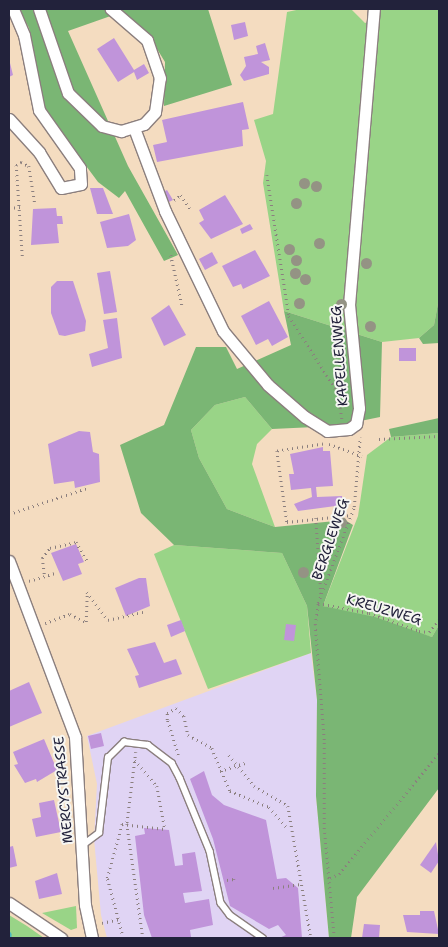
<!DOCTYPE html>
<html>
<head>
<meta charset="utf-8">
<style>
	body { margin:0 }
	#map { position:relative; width:448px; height:947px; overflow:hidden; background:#f4dcc0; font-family:"Shantell Sans",sans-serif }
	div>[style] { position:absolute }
	.built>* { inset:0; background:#e0d4f4 }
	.green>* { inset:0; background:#99d487 }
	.forest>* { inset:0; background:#7ab674 }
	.stream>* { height:4.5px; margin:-2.25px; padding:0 2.25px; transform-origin:2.25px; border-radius:2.25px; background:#49b8c1 }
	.building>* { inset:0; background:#c094da }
	.path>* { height:2.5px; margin-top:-1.25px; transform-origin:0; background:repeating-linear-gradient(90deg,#8b7f7e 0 1px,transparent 0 5px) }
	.roads { filter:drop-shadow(1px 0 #8b7f7e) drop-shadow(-1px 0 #8b7f7e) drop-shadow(0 1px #8b7f7e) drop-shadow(0 -1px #8b7f7e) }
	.service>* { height:5.5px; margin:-2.75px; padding:0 2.75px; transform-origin:2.75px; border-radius:2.75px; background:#fff }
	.minor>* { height:11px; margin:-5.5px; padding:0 5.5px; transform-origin:5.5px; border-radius:5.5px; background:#fff }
	.trees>* { width:11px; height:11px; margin:-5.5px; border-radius:50%; background:#949384 }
	span { translate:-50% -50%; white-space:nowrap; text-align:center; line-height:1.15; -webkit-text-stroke:4px #f6f6f2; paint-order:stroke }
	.street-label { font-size:14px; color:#22223b }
	.frame { position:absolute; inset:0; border:10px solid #22223b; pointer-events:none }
</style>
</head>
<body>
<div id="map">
	<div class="built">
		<div style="clip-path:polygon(311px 653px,317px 700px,316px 796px,329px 938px,107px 938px,101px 915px,94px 839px,97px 784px,87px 736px)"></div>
	</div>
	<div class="green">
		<div style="clip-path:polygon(301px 9px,351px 9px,365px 23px,376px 20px,377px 9px,439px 9px,439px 298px,434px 325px,419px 338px,382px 342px,284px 311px,263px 183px,266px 161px,254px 120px,273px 114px,287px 12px)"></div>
		<div style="clip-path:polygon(245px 397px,272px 429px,257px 444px,252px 464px,275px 527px,227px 509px,199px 458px,191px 430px,215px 405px)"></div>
		<div style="clip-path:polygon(439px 433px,439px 625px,432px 637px,323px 606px,358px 516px,367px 455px,391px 437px)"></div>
		<div style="clip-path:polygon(174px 545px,282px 553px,307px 606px,311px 653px,208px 689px,154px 554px)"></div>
		<div style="clip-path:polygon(76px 906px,77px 928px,71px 930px,42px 913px)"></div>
		<div style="clip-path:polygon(9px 915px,27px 926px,44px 938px,9px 938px)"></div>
	</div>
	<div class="forest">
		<div style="clip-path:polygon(19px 9px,208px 9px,232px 85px,164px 106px,165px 62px,148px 34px,122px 12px,68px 31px,128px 166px,178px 255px,164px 261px,125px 191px,119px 198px,98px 182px,43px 108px,29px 28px)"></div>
		<div style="clip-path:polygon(439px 298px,439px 343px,423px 344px,419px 338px,434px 325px)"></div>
		<div style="clip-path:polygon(284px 311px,382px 342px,380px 417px,336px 426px,272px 429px,245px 397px,215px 405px,191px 430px,199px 458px,227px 509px,275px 527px,345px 520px,353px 525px,323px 606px,375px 617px,432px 637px,439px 625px,439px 788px,357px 897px,351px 938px,329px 938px,316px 796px,317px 700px,307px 606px,282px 553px,174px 545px,141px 513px,120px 445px,164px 425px,196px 347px,226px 347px,237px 369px,291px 345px)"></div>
		<div style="clip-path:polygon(439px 418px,439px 433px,391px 437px,389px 429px)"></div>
	</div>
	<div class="stream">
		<div style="left:9px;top:934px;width:4px;rotate:90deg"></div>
	</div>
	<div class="building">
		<div style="clip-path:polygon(245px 22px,248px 36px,234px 40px,231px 25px)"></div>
		<div style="clip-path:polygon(114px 38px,134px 70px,144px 64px,149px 73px,137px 80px,134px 72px,118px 82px,97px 49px)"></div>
		<div style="clip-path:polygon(265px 43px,270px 60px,261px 62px,269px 67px,269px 74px,244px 81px,240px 75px,246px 66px,244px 57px,258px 54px,256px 46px)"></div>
		<div style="clip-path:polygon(9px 59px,13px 75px,9px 77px)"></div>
		<div style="clip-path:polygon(243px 102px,249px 129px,242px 130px,243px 146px,157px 162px,153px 145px,167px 142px,162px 120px)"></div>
		<div style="clip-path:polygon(90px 188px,103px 188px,113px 214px,97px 214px)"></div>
		<div style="clip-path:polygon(167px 190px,173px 200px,169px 202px,163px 192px)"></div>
		<div style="clip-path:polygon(225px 195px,243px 224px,211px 239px,199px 223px,204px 220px,199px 210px)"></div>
		<div style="clip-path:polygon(56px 208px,57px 216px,62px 216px,63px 224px,57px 224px,59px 243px,31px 245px,33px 209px)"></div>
		<div style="clip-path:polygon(129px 214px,136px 240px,128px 246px,107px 248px,100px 222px)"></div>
		<div style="clip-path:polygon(250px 224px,253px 229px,242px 234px,240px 229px)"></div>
		<div style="clip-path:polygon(255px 250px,270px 276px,243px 289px,241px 284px,233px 287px,222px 266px)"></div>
		<div style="clip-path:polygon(212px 252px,218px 263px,205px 270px,199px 259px)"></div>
		<div style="clip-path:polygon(110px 271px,117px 312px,104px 314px,97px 273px)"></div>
		<div style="clip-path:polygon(73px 281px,86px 321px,85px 331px,65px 336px,59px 335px,51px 313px,51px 287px,57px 281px)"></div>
		<div style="clip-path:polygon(269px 301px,288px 337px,272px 346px,268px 339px,256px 345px,241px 316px)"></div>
		<div style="clip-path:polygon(169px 305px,186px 335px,164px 346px,151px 318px)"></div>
		<div style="clip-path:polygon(117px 318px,122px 358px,92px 367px,89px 354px,108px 348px,103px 320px)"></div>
		<div style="clip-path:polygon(399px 348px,416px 348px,416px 361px,399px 361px)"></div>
		<div style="clip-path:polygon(79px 431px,90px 432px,93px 452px,99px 454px,100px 482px,75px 488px,74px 481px,54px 484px,48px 444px)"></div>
		<div style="clip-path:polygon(323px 447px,323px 451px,330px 451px,333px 486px,316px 487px,317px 497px,342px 496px,343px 505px,298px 511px,294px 504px,312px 497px,311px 488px,291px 490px,289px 474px,294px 474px,290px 454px)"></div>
		<div style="clip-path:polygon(76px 544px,84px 562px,78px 564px,82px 574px,63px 581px,51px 553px)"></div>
		<div style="clip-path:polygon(139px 578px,146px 578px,150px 606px,126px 616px,115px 588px)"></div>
		<div style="clip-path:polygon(181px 620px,185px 631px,171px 637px,167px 625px)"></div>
		<div style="clip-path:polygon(286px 624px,296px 625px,294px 641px,284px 640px)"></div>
		<div style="clip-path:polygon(155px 642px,164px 663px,176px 659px,182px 674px,139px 688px,135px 676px,139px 675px,127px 649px)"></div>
		<div style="clip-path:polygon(29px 682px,42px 713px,9px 727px,9px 691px)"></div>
		<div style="clip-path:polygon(101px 733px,104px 746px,91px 749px,88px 736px)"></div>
		<div style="clip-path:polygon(44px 739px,57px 770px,37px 782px,36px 779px,25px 783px,14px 765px,18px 764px,13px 752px)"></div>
		<div style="clip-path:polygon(204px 771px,212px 795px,224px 805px,266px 820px,277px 879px,286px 878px,298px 888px,302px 938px,279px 938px,286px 935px,278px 925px,269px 929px,230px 906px,213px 839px,190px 779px)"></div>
		<div style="clip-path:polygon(54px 800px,61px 832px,36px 837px,32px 819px,41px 817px,39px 803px)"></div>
		<div style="clip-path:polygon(144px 828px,169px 830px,175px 866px,183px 865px,182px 854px,195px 852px,202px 891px,183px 893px,185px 903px,209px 899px,213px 925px,190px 930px,191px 937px,198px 938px,152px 938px,144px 915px,135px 836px,145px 834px)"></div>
		<div style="clip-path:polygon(436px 842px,439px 861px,431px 873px,420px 865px)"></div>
		<div style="clip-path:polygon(13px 846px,17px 866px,9px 868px,9px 847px)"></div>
		<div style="clip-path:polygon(57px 873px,62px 894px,39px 899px,35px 881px)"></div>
		<div style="clip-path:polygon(420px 911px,434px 911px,439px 934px,407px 932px,403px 915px,420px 915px)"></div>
		<div style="clip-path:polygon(364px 924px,380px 925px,379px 938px,362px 938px)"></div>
	</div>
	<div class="path">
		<div style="left:267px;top:175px;width:143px;rotate:81.1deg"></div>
		<div style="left:289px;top:316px;width:91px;rotate:57.5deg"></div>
		<div style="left:338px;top:393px;width:26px;rotate:81deg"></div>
		<div style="left:174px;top:200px;width:9px;rotate:-36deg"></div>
		<div style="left:181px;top:195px;width:17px;rotate:57deg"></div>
		<div style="left:9px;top:208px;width:11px;rotate:-5deg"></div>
		<div style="left:171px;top:255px;width:51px;rotate:77.6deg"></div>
		<div style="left:22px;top:256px;width:91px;rotate:-93.8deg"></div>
		<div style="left:16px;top:165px;width:6px;rotate:-31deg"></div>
		<div style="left:21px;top:162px;width:9px;rotate:27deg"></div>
		<div style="left:29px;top:166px;width:38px;rotate:81deg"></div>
		<div style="left:379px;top:439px;width:60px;rotate:-2.9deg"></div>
		<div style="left:323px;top:444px;width:47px;rotate:171.3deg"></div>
		<div style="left:277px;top:451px;width:72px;rotate:82deg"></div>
		<div style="left:287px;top:522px;width:65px;rotate:-6.1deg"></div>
		<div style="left:329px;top:444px;width:35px;rotate:20deg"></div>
		<div style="left:9px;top:514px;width:82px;rotate:-18.4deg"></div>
		<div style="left:316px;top:518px;width:76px;rotate:86.2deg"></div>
		<div style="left:44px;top:574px;width:16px;rotate:-97deg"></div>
		<div style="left:42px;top:558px;width:13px;rotate:-51deg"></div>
		<div style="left:50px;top:548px;width:27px;rotate:-13deg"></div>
		<div style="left:76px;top:542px;width:23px;rotate:59deg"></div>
		<div style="left:29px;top:581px;width:27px;rotate:-17deg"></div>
		<div style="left:318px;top:603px;width:52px;rotate:11.1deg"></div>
		<div style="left:369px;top:613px;width:53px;rotate:19.8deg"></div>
		<div style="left:419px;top:631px;width:10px;rotate:6deg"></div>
		<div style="left:429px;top:632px;width:16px;rotate:-50deg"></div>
		<div style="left:45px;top:623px;width:27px;rotate:-20deg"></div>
		<div style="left:70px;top:614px;width:18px;rotate:27deg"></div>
		<div style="left:86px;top:622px;width:30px;rotate:-88deg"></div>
		<div style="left:87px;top:592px;width:35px;rotate:53deg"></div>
		<div style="left:108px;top:620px;width:36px;rotate:-13deg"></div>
		<div style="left:136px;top:752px;width:73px;rotate:97.1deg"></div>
		<div style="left:127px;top:824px;width:115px;rotate:82deg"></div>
		<div style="left:178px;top:755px;width:37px;rotate:-107deg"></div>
		<div style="left:167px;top:720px;width:7px;rotate:-90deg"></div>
		<div style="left:167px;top:713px;width:10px;rotate:-29deg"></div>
		<div style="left:176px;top:708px;width:11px;rotate:45deg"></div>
		<div style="left:184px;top:716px;width:19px;rotate:78deg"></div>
		<div style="left:188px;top:735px;width:27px;rotate:28deg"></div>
		<div style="left:212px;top:748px;width:47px;rotate:67.3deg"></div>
		<div style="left:230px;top:791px;width:42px;rotate:22.3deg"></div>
		<div style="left:269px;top:807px;width:28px;rotate:49deg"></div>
		<div style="left:229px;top:755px;width:40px;rotate:51deg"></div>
		<div style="left:254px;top:786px;width:39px;rotate:30deg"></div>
		<div style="left:288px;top:806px;width:134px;rotate:80.1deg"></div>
		<div style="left:135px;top:760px;width:34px;rotate:50deg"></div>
		<div style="left:157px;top:786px;width:44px;rotate:79.5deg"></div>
		<div style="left:220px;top:771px;width:26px;rotate:-18deg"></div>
		<div style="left:330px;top:878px;width:10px;rotate:-24deg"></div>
		<div style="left:339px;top:874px;width:157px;rotate:-50.4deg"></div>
		<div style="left:227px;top:880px;width:7px;rotate:-8deg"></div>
		<div style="left:234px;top:879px;width:4px;rotate:90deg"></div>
		<div style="left:273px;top:888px;width:28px;rotate:-8deg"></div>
		<div style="left:102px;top:923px;width:18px;rotate:-13deg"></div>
		<div style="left:123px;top:938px;width:62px;rotate:-104.9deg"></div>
		<div style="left:107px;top:878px;width:56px;rotate:-74.5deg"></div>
		<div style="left:122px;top:824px;width:43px;rotate:6.6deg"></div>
		<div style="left:334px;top:938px;width:109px;rotate:-95.2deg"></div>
		<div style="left:324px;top:829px;width:89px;rotate:-90deg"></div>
		<div style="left:324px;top:740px;width:115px;rotate:-94.5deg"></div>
		<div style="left:315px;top:625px;width:22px;rotate:-82deg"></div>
		<div style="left:318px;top:603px;width:103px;rotate:-69.4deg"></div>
		<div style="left:354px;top:507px;width:70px;rotate:-85.1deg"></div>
	</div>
	<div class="roads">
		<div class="service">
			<div style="left:83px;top:845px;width:20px;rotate:-37deg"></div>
			<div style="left:99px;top:833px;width:76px;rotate:-83.2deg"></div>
			<div style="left:108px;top:758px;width:23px;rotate:-45deg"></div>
			<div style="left:124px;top:742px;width:24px;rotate:7deg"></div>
			<div style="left:148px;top:745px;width:30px;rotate:37deg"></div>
			<div style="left:172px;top:763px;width:17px;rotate:62deg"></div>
			<div style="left:180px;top:778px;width:79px;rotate:67.7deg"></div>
			<div style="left:210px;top:851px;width:53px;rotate:78.1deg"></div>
			<div style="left:221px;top:903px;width:15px;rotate:53deg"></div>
			<div style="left:230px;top:915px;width:40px;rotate:34.9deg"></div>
		</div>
		<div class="minor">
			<div style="left:39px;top:9px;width:89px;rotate:71deg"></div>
			<div style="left:68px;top:93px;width:47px;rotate:44.1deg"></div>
			<div style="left:102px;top:126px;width:20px;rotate:15deg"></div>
			<div style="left:121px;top:131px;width:24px;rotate:-17deg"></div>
			<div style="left:144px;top:124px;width:16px;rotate:-47deg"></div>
			<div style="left:155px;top:112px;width:34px;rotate:-82deg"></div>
			<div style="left:160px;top:78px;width:40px;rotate:-108.9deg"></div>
			<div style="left:147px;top:40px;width:48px;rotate:-139.3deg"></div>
			<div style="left:9px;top:119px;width:45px;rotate:47.7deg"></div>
			<div style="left:39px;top:152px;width:42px;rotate:58.6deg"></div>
			<div style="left:61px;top:188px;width:20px;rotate:-11deg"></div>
			<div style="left:81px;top:184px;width:16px;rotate:-94deg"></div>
			<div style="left:80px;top:168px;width:71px;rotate:-125.3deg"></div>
			<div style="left:39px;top:110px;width:76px;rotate:-101.3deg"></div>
			<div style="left:24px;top:35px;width:28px;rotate:-113deg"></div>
			<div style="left:134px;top:128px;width:89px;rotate:69.5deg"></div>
			<div style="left:165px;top:211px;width:133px;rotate:64.2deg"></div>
			<div style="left:223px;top:331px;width:70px;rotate:50.2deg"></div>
			<div style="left:268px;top:385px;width:49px;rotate:40.9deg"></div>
			<div style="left:305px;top:417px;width:26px;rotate:32deg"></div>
			<div style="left:327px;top:431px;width:22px;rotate:-5deg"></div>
			<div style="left:349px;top:429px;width:9px;rotate:-36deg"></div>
			<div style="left:356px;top:424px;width:16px;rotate:-79deg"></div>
			<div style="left:359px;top:408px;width:103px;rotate:-95.5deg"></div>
			<div style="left:349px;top:305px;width:297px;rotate:-85.2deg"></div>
			<div style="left:9px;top:561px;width:188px;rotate:69.4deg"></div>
			<div style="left:75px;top:737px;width:168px;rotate:86.6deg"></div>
			<div style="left:85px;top:905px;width:34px;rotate:78deg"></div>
			<div style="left:9px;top:903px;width:63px;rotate:33.9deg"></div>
		</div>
	</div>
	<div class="trees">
		<div style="left:304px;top:183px"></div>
		<div style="left:316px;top:186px"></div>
		<div style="left:296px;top:203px"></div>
		<div style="left:319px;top:243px"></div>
		<div style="left:289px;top:249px"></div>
		<div style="left:296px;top:260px"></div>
		<div style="left:366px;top:263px"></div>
		<div style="left:295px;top:273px"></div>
		<div style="left:305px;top:279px"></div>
		<div style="left:299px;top:303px"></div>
		<div style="left:341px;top:304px"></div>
		<div style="left:370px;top:326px"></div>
		<div style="left:341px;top:522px"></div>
		<div style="left:303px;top:572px"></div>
	</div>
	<div class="street-label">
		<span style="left:339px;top:356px;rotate:-94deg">KAPELLENWEG</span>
		<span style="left:330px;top:539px;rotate:-71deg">BERGLEWEG</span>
		<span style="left:384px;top:609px;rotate:16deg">KREUZWEG</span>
		<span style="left:63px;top:790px;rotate:-95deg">MERCYSTRASSE</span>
	</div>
	<div class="frame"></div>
</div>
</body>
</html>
